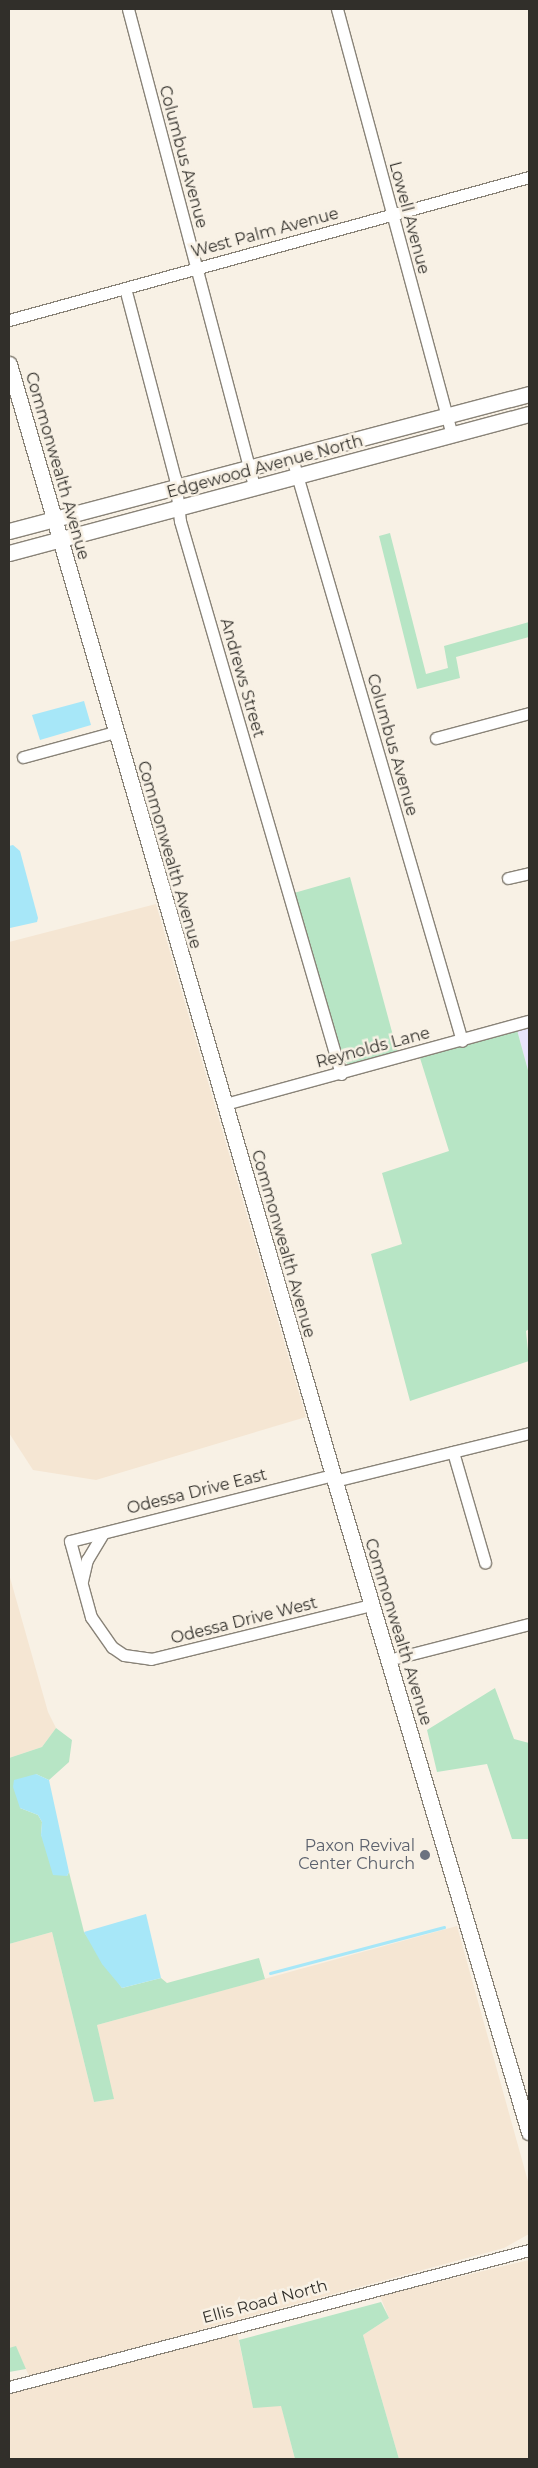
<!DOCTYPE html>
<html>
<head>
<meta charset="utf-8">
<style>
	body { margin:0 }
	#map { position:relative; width:538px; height:2468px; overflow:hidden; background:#f8f1e5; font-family:Montserrat,sans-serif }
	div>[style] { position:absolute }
	.industrial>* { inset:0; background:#f5e6d3 }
	.education>* { inset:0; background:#e8e5fb }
	.green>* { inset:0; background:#b7e5c5 }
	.water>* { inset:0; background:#a7e7f8 }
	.stream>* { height:3px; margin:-1.5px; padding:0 1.5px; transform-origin:1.5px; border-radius:1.5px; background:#a7e7f8 }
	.roads { filter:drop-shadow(1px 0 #898378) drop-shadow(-1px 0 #898378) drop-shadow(0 1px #898378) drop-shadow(0 -1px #898378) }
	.minor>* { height:11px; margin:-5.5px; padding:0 5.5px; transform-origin:5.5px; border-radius:5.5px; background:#fff }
	.major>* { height:15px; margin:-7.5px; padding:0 7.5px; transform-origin:7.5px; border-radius:7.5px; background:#fff }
	.dots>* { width:14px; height:14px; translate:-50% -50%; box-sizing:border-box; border:2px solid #f8f1e5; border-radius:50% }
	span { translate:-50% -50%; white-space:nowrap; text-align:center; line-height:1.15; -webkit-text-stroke:5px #f8f1e5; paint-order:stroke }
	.street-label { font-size:16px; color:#312f2a }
	.worship-label { font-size:16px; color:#5b616d }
	.right { translate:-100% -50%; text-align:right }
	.frame { position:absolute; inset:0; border:10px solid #312f2a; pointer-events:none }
</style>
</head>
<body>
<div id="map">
	<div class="industrial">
		<div style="clip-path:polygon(156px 904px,306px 1417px,96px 1480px,33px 1470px,9px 1433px,9px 942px)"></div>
		<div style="clip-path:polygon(9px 1574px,48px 1712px,56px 1728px,42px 1747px,9px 1758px)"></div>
		<div style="clip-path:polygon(457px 1926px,529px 2185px,529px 2234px,504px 2248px,29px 2376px,16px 2347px,9px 2348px,9px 1944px,52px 1932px,94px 2102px,113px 2099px,97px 2025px)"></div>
		<div style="clip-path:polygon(529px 2260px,529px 2459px,399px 2459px,363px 2335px,389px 2318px,380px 2296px)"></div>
		<div style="clip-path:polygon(237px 2332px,253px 2407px,281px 2405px,295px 2459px,9px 2459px,9px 2393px)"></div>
	</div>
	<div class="education">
		<div style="clip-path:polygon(529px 1027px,529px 1074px,517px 1030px)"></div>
	</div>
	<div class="green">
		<div style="clip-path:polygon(390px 533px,426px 674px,448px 668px,444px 646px,529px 622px,529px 637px,456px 657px,460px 678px,417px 689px,379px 536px)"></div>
		<div style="clip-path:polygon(350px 877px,398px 1054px,351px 1067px,341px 1058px,294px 893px)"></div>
		<div style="clip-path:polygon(517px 1030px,529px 1074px,529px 1329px,526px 1331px,529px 1361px,410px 1401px,371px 1254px,402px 1244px,382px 1173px,449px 1151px,420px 1058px)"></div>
		<div style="clip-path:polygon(495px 1688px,514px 1739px,529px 1743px,529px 1839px,512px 1839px,487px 1764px,437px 1772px,427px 1730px)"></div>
		<div style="clip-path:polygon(56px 1728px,72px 1740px,69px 1762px,49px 1780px,36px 1774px,20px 1808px,38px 1815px,42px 1822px,41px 1835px,67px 1876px,69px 1872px,84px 1932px,122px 1988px,161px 1978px,167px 1983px,259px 1958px,265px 1979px,97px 2025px,114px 2099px,94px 2102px,52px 1932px,9px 1944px,9px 1758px,42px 1747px)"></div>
		<div style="clip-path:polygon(381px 2302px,389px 2318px,363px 2335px,399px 2459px,295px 2459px,281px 2406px,253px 2408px,239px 2340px)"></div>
		<div style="clip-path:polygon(16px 2346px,26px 2369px,9px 2372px,9px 2348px)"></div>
	</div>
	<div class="water">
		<div style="clip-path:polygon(84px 701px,91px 725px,40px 740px,32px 715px)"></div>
		<div style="clip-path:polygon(13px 845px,20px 851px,38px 918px,37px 922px,10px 928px,9px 846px)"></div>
		<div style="clip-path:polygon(36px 1774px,49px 1780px,69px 1872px,67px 1876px,53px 1875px,41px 1835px,42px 1822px,38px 1815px,20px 1808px,13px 1787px,14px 1780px)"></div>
		<div style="clip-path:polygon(146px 1914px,161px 1978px,122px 1988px,102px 1964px,84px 1932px)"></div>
	</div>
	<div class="stream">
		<div style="left:270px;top:1973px;width:180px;rotate:-14.8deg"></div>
	</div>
	<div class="roads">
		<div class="minor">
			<div style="left:128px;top:9px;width:496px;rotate:75.2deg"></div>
			<div style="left:337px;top:9px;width:441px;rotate:74.9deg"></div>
			<div style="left:125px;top:288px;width:196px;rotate:75.3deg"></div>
			<div style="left:175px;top:478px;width:43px;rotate:83.4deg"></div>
			<div style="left:180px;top:521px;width:576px;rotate:73.77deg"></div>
			<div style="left:9px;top:320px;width:539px;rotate:-15.38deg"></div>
			<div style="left:292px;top:458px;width:607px;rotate:73.74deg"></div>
			<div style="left:436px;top:738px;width:96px;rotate:-15deg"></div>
			<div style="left:23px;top:757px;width:95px;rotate:-15.2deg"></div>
			<div style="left:508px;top:878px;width:22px;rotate:-13deg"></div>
			<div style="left:225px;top:1104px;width:315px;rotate:-15.3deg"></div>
			<div style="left:453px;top:1452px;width:115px;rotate:73.8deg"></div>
			<div style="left:333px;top:1475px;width:271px;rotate:165.9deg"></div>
			<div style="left:70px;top:1541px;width:79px;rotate:74.6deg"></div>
			<div style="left:91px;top:1617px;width:37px;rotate:55deg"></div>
			<div style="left:112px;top:1647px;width:14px;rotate:34deg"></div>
			<div style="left:124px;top:1655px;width:27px;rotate:8deg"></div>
			<div style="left:151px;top:1659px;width:227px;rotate:-13.8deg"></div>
			<div style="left:334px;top:1481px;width:201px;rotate:-13.8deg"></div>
			<div style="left:82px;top:1581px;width:22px;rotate:-77deg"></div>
			<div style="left:87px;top:1560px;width:31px;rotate:-59deg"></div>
			<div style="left:388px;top:1660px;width:146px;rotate:-14.3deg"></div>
			<div style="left:9px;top:2387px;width:538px;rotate:-14.76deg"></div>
		</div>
		<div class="major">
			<div style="left:9px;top:364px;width:1157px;rotate:73.74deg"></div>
			<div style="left:333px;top:1475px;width:686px;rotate:73.39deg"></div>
			<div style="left:9px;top:531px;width:538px;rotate:-14.76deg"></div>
			<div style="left:9px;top:553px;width:538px;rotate:-14.97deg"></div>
		</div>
	</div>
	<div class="dots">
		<div style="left:425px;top:1855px;background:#6b7280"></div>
	</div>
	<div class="street-label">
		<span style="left:183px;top:157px;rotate:75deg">Columbus Avenue</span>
		<span style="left:409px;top:218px;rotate:75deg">Lowell Avenue</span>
		<span style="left:265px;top:233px;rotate:-15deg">West Palm Avenue</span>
		<span style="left:57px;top:466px;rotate:74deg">Commonwealth Avenue</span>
		<span style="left:265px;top:467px;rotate:-15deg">Edgewood Avenue North</span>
		<span style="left:242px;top:678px;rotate:74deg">Andrews Street</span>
		<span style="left:392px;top:745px;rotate:74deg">Columbus Avenue</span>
		<span style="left:169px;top:855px;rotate:74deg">Commonwealth Avenue</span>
		<span style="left:373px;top:1048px;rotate:-15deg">Reynolds Lane</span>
		<span style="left:283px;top:1244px;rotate:74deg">Commonwealth Avenue</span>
		<span style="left:197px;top:1492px;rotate:-14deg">Odessa Drive East</span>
		<span style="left:244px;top:1621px;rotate:-14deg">Odessa Drive West</span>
		<span style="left:398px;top:1632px;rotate:73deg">Commonwealth Avenue</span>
		<span style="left:265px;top:2302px;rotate:-15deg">Ellis Road North</span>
	</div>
	<div class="worship-label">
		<span class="right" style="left:415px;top:1855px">Paxon Revival<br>Center Church</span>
	</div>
	<div class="frame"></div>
</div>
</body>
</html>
